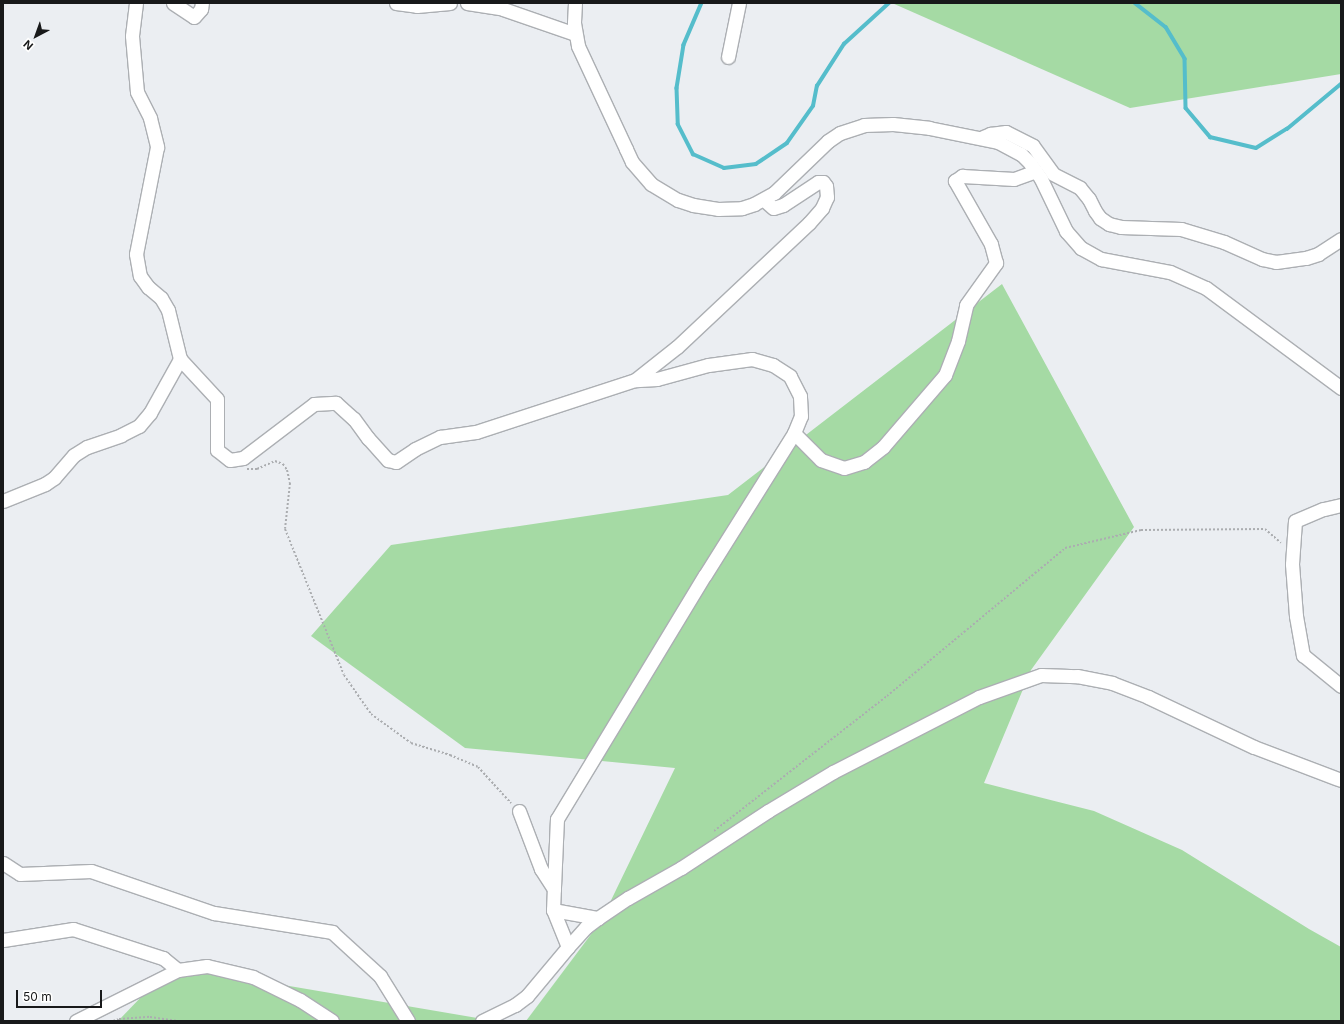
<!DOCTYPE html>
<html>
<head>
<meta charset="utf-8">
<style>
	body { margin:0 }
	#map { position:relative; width:1344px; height:1024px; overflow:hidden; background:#ebeef2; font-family:Inter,sans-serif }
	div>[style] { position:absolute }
	.green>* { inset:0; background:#a5daa4 }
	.stream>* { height:3.5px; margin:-1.75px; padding:0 1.75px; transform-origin:1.75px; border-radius:1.75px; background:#55bdcb }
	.path>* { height:2px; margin-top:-1px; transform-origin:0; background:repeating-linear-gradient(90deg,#abadb0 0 2px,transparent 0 4px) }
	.roads { filter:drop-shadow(1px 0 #acafb3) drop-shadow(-1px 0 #acafb3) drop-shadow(0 1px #acafb3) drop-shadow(0 -1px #acafb3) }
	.minor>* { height:13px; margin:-6.5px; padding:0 6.5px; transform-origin:6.5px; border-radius:6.5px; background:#fff }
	span { translate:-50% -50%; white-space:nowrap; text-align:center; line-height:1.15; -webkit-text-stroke:3.5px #fff; paint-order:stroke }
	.frame { position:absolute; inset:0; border:4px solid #18191a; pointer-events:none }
	.north { position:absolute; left:16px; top:16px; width:40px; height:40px; -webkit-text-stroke:3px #fff; paint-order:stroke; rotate:221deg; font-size:11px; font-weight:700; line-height:16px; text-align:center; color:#18191a }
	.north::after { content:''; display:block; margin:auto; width:14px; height:18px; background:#18191a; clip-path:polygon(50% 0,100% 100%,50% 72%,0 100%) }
	.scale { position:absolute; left:16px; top:990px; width:86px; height:18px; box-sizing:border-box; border:2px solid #18191a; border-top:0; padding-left:5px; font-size:12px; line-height:14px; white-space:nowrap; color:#18191a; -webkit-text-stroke:3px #fff; paint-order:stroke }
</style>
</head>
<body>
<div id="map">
	<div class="green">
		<div style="clip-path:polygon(892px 3px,1341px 3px,1341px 74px,1130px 108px)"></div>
		<div style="clip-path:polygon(1002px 284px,1134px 527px,1031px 670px,984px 783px,1094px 811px,1182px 850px,1309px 929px,1341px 947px,1341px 1021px,526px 1021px,601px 921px,675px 768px,465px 748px,311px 636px,391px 545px,728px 495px)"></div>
		<div style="clip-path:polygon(171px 966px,495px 1021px,118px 1021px)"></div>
	</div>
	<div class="stream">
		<div style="left:702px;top:3px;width:46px;rotate:113.2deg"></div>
		<div style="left:684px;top:45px;width:44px;rotate:99.2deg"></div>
		<div style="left:677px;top:88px;width:36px;rotate:88deg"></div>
		<div style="left:678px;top:124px;width:34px;rotate:63deg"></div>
		<div style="left:693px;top:154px;width:34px;rotate:24deg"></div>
		<div style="left:724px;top:168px;width:32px;rotate:-7deg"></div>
		<div style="left:756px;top:164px;width:37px;rotate:-34deg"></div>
		<div style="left:787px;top:143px;width:45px;rotate:-54.9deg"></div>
		<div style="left:813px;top:106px;width:20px;rotate:-79deg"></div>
		<div style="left:817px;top:86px;width:50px;rotate:-57.3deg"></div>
		<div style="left:844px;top:44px;width:61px;rotate:-42.3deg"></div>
		<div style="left:1135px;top:3px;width:39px;rotate:38deg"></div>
		<div style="left:1166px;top:27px;width:37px;rotate:59deg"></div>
		<div style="left:1185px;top:59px;width:49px;rotate:88.8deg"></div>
		<div style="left:1186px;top:108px;width:38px;rotate:50deg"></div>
		<div style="left:1210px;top:137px;width:47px;rotate:13.4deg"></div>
		<div style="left:1256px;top:148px;width:36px;rotate:-32deg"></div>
		<div style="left:1287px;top:129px;width:70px;rotate:-39.8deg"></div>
	</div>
	<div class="path">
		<div style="left:247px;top:469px;width:10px"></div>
		<div style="left:257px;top:469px;width:20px;rotate:-24deg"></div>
		<div style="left:275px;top:461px;width:9px;rotate:21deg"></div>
		<div style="left:283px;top:464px;width:7px;rotate:56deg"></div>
		<div style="left:287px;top:470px;width:13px;rotate:77deg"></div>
		<div style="left:290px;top:483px;width:46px;rotate:96.2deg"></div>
		<div style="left:285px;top:529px;width:157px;rotate:68deg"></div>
		<div style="left:344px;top:675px;width:47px;rotate:55.3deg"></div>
		<div style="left:371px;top:714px;width:49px;rotate:35.9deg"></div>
		<div style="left:411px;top:743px;width:41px;rotate:17.1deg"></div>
		<div style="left:450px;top:755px;width:30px;rotate:23deg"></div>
		<div style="left:478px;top:767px;width:49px;rotate:47.5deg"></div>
		<div style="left:714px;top:831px;width:219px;rotate:-38deg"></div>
		<div style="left:887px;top:696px;width:231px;rotate:-39.7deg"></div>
		<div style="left:1065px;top:548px;width:78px;rotate:-13.3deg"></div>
		<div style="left:1141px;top:530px;width:124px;rotate:-0.5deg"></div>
		<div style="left:1265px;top:529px;width:21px;rotate:41deg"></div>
		<div style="left:113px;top:1021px;width:6px;rotate:-18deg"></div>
		<div style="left:119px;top:1019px;width:31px;rotate:-4deg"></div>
		<div style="left:150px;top:1017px;width:28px;rotate:8deg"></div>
	</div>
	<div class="roads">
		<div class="minor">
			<div style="left:136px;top:3px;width:33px;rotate:97deg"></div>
			<div style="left:132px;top:36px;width:56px;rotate:84.9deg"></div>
			<div style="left:137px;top:92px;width:29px;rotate:63deg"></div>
			<div style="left:150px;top:118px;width:30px;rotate:76deg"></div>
			<div style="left:157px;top:147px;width:109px;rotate:101.1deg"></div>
			<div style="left:136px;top:254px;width:22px;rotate:80deg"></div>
			<div style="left:140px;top:276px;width:14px;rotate:54deg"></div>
			<div style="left:148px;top:287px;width:17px;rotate:40deg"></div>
			<div style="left:161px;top:298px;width:14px;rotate:60deg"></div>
			<div style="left:168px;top:310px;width:50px;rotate:76.2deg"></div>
			<div style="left:180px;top:359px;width:54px;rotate:47.2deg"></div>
			<div style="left:217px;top:399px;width:51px;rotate:90deg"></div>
			<div style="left:217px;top:450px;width:16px;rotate:38deg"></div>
			<div style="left:230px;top:460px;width:13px;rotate:-9deg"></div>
			<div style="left:243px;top:458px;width:89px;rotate:-37.3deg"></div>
			<div style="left:314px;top:404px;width:22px;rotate:-3deg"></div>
			<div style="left:336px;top:403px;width:24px;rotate:42deg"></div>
			<div style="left:354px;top:419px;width:24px;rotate:54deg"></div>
			<div style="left:368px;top:438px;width:30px;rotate:48deg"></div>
			<div style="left:388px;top:460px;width:8px;rotate:14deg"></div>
			<div style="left:396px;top:462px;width:23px;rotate:-34deg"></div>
			<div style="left:415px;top:449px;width:28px;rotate:-26deg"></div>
			<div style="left:440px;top:437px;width:36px;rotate:-8deg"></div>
			<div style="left:476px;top:432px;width:167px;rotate:-18.1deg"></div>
			<div style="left:635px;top:380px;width:53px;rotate:-38.2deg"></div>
			<div style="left:677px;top:347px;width:181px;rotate:-43.2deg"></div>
			<div style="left:809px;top:223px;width:20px;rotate:-49deg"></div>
			<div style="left:822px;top:208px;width:12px;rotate:-66deg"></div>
			<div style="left:827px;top:197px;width:11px;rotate:-95deg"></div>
			<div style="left:826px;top:186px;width:5px;rotate:-127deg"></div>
			<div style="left:823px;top:182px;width:5px;rotate:180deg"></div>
			<div style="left:818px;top:182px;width:42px;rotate:146.7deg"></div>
			<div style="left:783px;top:205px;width:10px;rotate:163deg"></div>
			<div style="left:773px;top:208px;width:12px;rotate:-138deg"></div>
			<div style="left:173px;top:3px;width:25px;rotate:34deg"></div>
			<div style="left:194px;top:17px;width:11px;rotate:-49deg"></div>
			<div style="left:201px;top:9px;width:6px;rotate:-81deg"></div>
			<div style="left:396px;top:3px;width:21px;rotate:8deg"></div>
			<div style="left:417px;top:6px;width:33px;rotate:-5deg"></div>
			<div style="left:467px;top:3px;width:36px;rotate:9deg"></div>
			<div style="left:503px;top:9px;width:76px;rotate:19.1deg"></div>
			<div style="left:575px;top:3px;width:20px;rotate:93deg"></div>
			<div style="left:574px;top:23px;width:23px;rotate:80deg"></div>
			<div style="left:578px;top:46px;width:114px;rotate:65deg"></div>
			<div style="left:626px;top:149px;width:14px;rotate:65deg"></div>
			<div style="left:632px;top:162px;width:29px;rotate:49deg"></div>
			<div style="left:651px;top:184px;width:31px;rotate:31deg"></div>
			<div style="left:678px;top:200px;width:16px;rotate:18deg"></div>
			<div style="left:693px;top:205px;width:25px;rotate:9deg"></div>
			<div style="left:718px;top:209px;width:24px;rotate:-2deg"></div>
			<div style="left:742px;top:208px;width:13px;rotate:-18deg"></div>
			<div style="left:754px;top:204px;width:23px;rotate:-29deg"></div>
			<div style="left:774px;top:193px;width:75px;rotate:-43.9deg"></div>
			<div style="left:828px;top:141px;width:14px;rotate:-34deg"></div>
			<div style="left:840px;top:133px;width:25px;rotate:-18deg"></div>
			<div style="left:864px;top:125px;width:29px;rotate:-2deg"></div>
			<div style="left:893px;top:124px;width:36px;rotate:6deg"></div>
			<div style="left:929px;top:128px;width:70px;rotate:11.5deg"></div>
			<div style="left:998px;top:142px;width:26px;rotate:28deg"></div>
			<div style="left:1021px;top:154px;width:13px;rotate:45deg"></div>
			<div style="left:1030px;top:163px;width:19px;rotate:55deg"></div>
			<div style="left:1041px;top:179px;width:58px;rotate:64.3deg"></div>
			<div style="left:1066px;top:231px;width:23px;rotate:49deg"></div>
			<div style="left:1081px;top:248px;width:23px;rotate:29deg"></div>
			<div style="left:1101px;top:259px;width:70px;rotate:10.7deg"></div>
			<div style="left:1170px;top:272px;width:39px;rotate:24deg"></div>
			<div style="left:1206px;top:288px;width:168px;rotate:36.5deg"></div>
			<div style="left:728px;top:57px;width:55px;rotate:-78.5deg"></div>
			<div style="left:983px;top:137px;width:8px;rotate:-23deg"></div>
			<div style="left:990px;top:134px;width:16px;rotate:-7deg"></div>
			<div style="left:1006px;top:132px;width:30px;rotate:27deg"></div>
			<div style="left:1033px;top:146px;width:34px;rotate:54deg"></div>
			<div style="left:1053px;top:174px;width:30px;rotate:27deg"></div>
			<div style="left:1080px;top:188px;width:14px;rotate:51deg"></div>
			<div style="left:1089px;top:199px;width:13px;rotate:63deg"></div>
			<div style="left:1095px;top:211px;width:9px;rotate:54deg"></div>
			<div style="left:1100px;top:218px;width:11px;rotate:34deg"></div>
			<div style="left:1109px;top:224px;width:12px;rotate:14deg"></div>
			<div style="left:1121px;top:227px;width:60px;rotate:1.9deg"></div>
			<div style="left:1181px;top:229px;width:45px;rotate:16.8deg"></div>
			<div style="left:1224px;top:242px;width:42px;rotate:24.1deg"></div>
			<div style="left:1262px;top:259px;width:14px;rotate:12deg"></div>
			<div style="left:1276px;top:262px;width:30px;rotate:-8deg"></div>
			<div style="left:1306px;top:258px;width:13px;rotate:-18deg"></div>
			<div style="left:1318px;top:254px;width:27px;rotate:-33deg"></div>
			<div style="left:794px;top:433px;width:38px;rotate:45deg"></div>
			<div style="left:821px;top:460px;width:24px;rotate:19deg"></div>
			<div style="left:844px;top:468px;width:21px;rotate:-17deg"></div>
			<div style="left:864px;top:462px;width:24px;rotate:-38deg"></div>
			<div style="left:883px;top:447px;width:95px;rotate:-49.3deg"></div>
			<div style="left:945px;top:375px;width:36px;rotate:-69deg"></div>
			<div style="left:958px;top:341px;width:37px;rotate:-77deg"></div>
			<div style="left:966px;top:305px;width:52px;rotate:-54.5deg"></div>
			<div style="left:996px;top:263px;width:20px;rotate:-105deg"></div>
			<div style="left:991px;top:244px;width:73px;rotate:-119.7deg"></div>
			<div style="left:955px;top:181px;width:9px;rotate:-36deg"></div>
			<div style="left:962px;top:176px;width:52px;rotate:3.3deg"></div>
			<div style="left:1014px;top:179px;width:23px;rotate:-20deg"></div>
			<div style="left:3px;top:501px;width:45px;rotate:-22deg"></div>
			<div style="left:45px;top:484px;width:11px;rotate:-34deg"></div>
			<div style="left:54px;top:478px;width:30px;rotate:-49deg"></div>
			<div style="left:74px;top:455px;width:15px;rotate:-32deg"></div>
			<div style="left:87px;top:447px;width:36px;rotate:-19deg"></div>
			<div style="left:121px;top:435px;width:20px;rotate:-27deg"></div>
			<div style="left:139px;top:426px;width:17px;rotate:-50deg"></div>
			<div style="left:150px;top:413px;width:62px;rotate:-60.9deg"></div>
			<div style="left:1341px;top:505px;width:18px;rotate:167deg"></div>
			<div style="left:1323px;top:509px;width:30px;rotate:157deg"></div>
			<div style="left:1295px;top:521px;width:43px;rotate:94deg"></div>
			<div style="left:1292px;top:564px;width:52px;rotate:85.6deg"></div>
			<div style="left:1296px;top:616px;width:40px;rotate:80deg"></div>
			<div style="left:1303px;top:655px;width:49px;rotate:39.2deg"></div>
			<div style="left:519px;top:811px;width:62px;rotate:69.2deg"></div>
			<div style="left:541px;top:869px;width:24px;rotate:57deg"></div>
			<div style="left:3px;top:863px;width:20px;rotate:33deg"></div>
			<div style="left:20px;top:874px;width:71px;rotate:-2.4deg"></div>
			<div style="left:91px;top:871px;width:130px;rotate:18.9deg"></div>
			<div style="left:214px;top:913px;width:120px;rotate:9.1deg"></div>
			<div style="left:332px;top:932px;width:65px;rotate:42.5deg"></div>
			<div style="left:380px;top:976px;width:53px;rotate:58.1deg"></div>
			<div style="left:553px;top:910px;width:46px;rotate:10.1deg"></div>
			<div style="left:3px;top:940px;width:71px;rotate:-8.9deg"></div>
			<div style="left:73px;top:929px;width:95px;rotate:17.9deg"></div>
			<div style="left:163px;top:958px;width:19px;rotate:39deg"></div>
			<div style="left:568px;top:947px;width:40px;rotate:-112deg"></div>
			<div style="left:553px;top:910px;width:91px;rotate:-87.5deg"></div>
			<div style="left:557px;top:819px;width:285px;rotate:-58.8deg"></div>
			<div style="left:705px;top:575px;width:168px;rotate:-57.9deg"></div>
			<div style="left:794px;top:433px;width:18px;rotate:-68deg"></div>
			<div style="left:801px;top:416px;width:20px;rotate:-93deg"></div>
			<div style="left:800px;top:396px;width:22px;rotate:-117deg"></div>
			<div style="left:790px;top:376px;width:20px;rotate:-147deg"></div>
			<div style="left:773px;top:365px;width:22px;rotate:-164deg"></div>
			<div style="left:752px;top:359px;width:44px;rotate:172.2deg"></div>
			<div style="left:708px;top:365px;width:53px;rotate:164.6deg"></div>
			<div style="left:657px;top:379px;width:22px;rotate:177deg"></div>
			<div style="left:76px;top:1021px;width:114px;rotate:-26.6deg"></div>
			<div style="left:178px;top:970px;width:29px;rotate:-8deg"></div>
			<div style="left:207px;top:966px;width:47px;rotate:13.4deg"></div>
			<div style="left:253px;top:977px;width:52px;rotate:26.1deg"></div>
			<div style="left:300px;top:1000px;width:38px;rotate:33deg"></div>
			<div style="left:482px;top:1021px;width:37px;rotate:-26deg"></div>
			<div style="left:515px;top:1005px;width:15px;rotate:-37deg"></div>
			<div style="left:527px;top:996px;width:64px;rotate:-50.1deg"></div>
			<div style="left:568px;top:947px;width:27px;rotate:-48deg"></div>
			<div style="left:586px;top:927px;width:15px;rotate:-37deg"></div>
			<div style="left:598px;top:918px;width:36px;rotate:-34deg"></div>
			<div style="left:628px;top:898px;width:61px;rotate:-29.5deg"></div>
			<div style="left:681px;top:868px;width:104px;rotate:-33.2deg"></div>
			<div style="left:768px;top:811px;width:76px;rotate:-31deg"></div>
			<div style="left:833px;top:772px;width:164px;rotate:-27.2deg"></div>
			<div style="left:979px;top:697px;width:66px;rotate:-19.5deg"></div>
			<div style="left:1041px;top:675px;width:36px;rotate:2deg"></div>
			<div style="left:1077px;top:676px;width:36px;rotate:11deg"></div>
			<div style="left:1112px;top:683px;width:39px;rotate:21deg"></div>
			<div style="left:1148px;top:697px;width:117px;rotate:25.3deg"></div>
			<div style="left:1254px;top:747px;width:93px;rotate:20.8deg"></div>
		</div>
	</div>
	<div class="frame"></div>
	<div class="north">N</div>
	<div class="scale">50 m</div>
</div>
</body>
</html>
